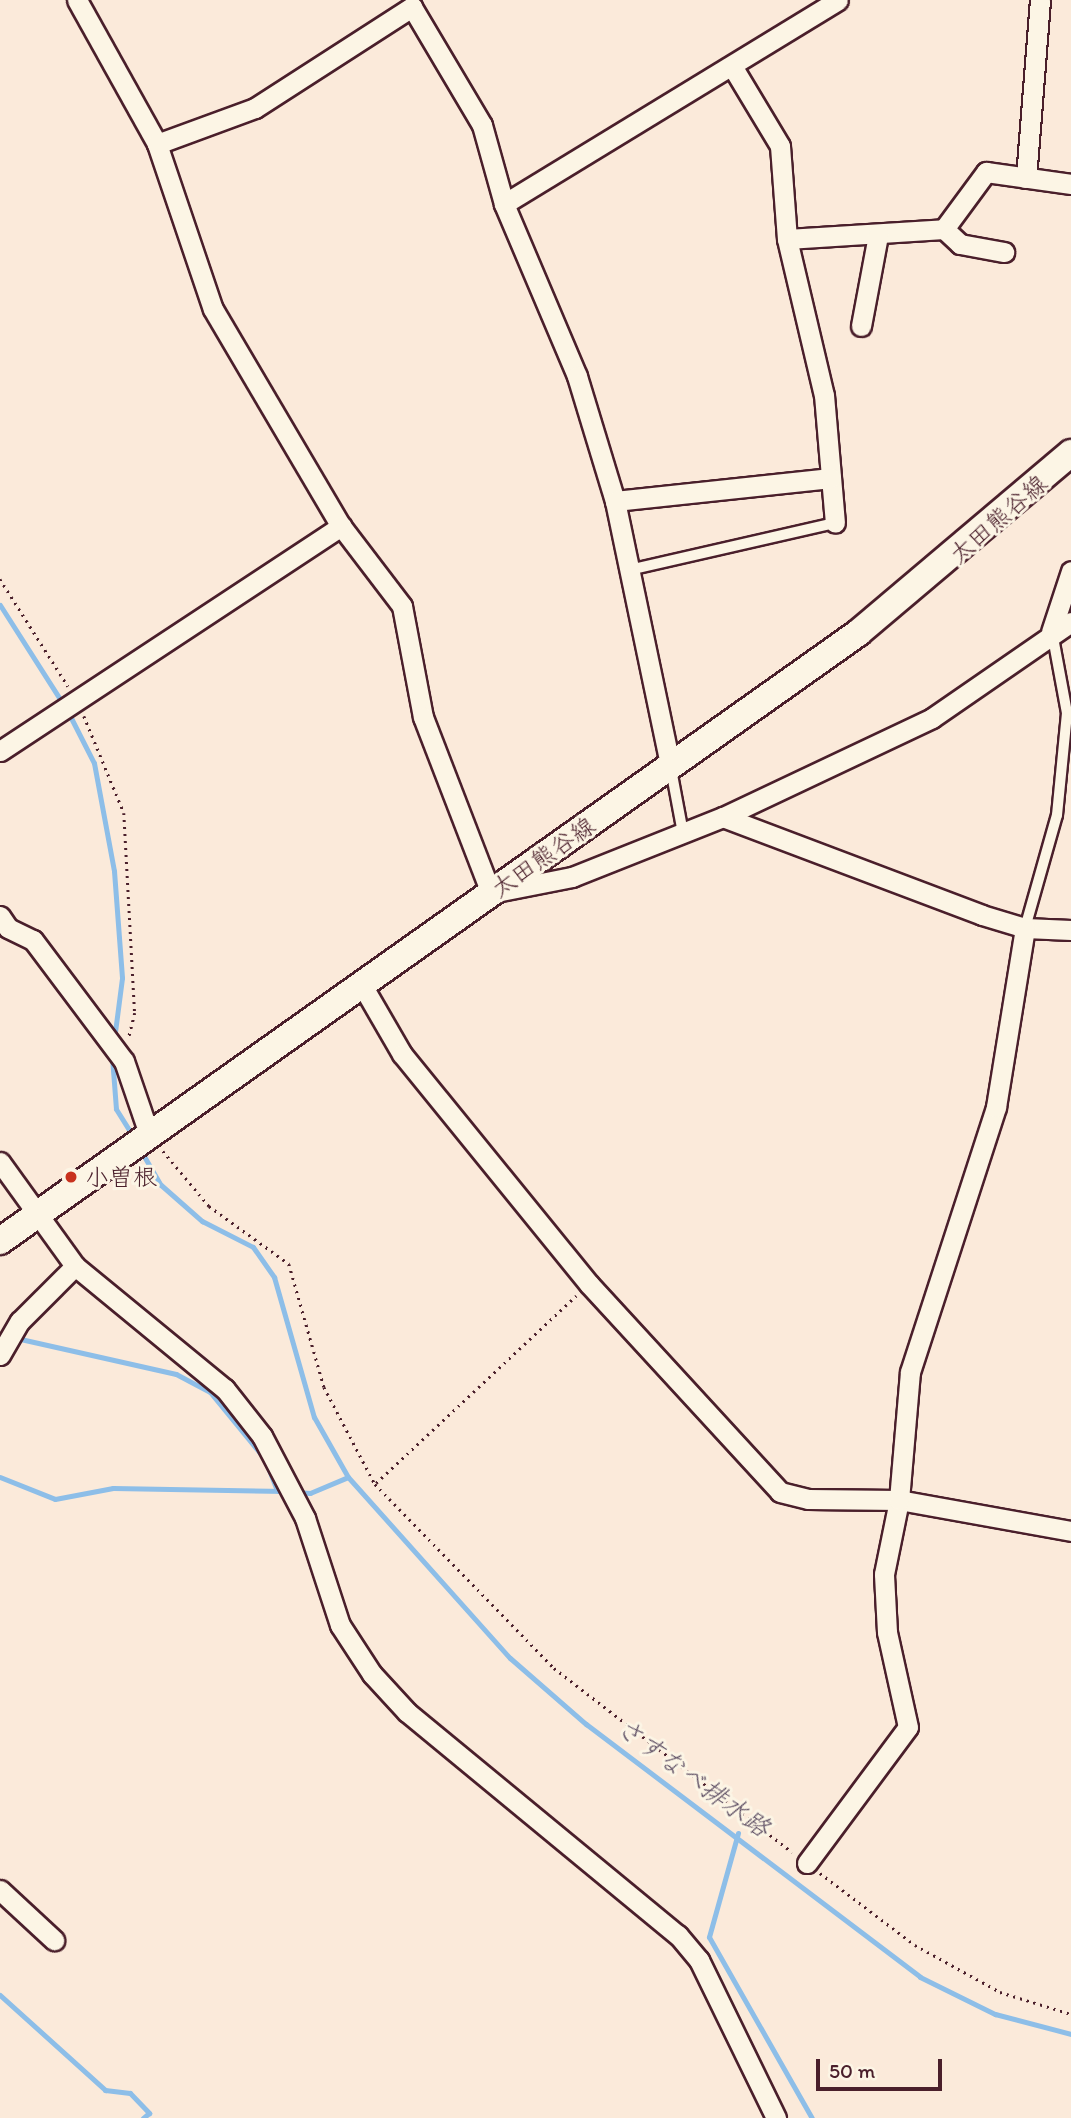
<!DOCTYPE html>
<html>
<head>
<meta charset="utf-8">
<style>
	body { margin:0 }
	#map { position:relative; width:1071px; height:2118px; overflow:hidden; background:#fbeada; font-family:Itim,"Klee One",sans-serif }
	div>[style] { position:absolute }
	.stream>* { height:5px; margin:-2.5px; padding:0 2.5px; transform-origin:2.5px; border-radius:2.5px; background:#8dbee8 }
	.path>* { height:2.5px; margin-top:-1.25px; transform-origin:0; background:repeating-linear-gradient(90deg,#4a1f2b 0 2px,transparent 0 7px) }
	.roads { filter:drop-shadow(2px 0 #4a1f2b) drop-shadow(-2px 0 #4a1f2b) drop-shadow(0 2px #4a1f2b) drop-shadow(0 -2px #4a1f2b) }
	.lane>* { height:10px; margin:-5px; padding:0 5px; transform-origin:5px; border-radius:5px; background:#fcf5e5 }
	.street>* { height:19px; margin:-9.5px; padding:0 9.5px; transform-origin:9.5px; border-radius:9.5px; background:#fcf5e5 }
	.secondary>* { height:26px; margin:-13px; padding:0 13px; transform-origin:13px; border-radius:13px; background:#fcf5e5 }
	.dots>* { width:19px; height:19px; translate:-50% -50%; box-sizing:border-box; border:4px solid #fcf5e5; border-radius:50% }
	span { translate:-50% -50%; white-space:nowrap; text-align:center; line-height:1.15; -webkit-text-stroke:6px #fcf5e5; paint-order:stroke }
	.street-label { font-size:24px; color:#4a1f2b }
	.poi-label { font-size:24px; color:#4a1f2b }
	.left { translate:0 -50%; text-align:left }
	.water-label { font-size:26px; color:#5e4f64; font-style:italic }
	.scale { position:absolute; left:816px; top:2059px; width:126px; height:32px; box-sizing:border-box; border:4px solid #4a1f2b; border-top:0; padding-left:9px; font-size:21px; line-height:24px; white-space:nowrap; color:#4a1f2b; -webkit-text-stroke:5px #fcf5e5; paint-order:stroke }
</style>
</head>
<body>
<div id="map">
	<div class="stream">
		<div style="left:0;top:605px;width:117px;rotate:57.5deg"></div>
		<div style="left:68px;top:712px;width:57px;rotate:63deg"></div>
		<div style="left:94px;top:763px;width:110px;rotate:79.5deg"></div>
		<div style="left:114px;top:871px;width:107px;rotate:85.7deg"></div>
		<div style="left:122px;top:978px;width:63px;rotate:97.4deg"></div>
		<div style="left:112px;top:1057px;width:52px;rotate:85.6deg"></div>
		<div style="left:116px;top:1109px;width:32px;rotate:58deg"></div>
		<div style="left:141px;top:1151px;width:39px;rotate:60deg"></div>
		<div style="left:161px;top:1185px;width:55px;rotate:41.3deg"></div>
		<div style="left:202px;top:1221px;width:57px;rotate:27deg"></div>
		<div style="left:253px;top:1247px;width:37px;rotate:55deg"></div>
		<div style="left:274px;top:1277px;width:146px;rotate:74.1deg"></div>
		<div style="left:314px;top:1417px;width:69px;rotate:60.5deg"></div>
		<div style="left:348px;top:1477px;width:243px;rotate:48.2deg"></div>
		<div style="left:510px;top:1658px;width:101px;rotate:41deg"></div>
		<div style="left:586px;top:1724px;width:419px;rotate:37.1deg"></div>
		<div style="left:920px;top:1977px;width:84px;rotate:26.3deg"></div>
		<div style="left:995px;top:2014px;width:79px;rotate:14.7deg"></div>
		<div style="left:16px;top:1338px;width:164px;rotate:12.7deg"></div>
		<div style="left:176px;top:1374px;width:38px;rotate:28deg"></div>
		<div style="left:210px;top:1392px;width:85px;rotate:50.7deg"></div>
		<div style="left:268px;top:1467px;width:25px;rotate:69deg"></div>
		<div style="left:0;top:1477px;width:59px;rotate:21.8deg"></div>
		<div style="left:55px;top:1499px;width:59px;rotate:-10.7deg"></div>
		<div style="left:113px;top:1488px;width:172px;rotate:1deg"></div>
		<div style="left:295px;top:1492px;width:15px;rotate:4deg"></div>
		<div style="left:310px;top:1493px;width:41px;rotate:-22.8deg"></div>
		<div style="left:738px;top:1833px;width:108px;rotate:105.6deg"></div>
		<div style="left:709px;top:1937px;width:208px;rotate:60.4deg"></div>
		<div style="left:0;top:1995px;width:142px;rotate:42.1deg"></div>
		<div style="left:105px;top:2090px;width:25px;rotate:7deg"></div>
		<div style="left:130px;top:2093px;width:28px;rotate:46deg"></div>
		<div style="left:149px;top:2113px;width:8px;rotate:140deg"></div>
	</div>
	<div class="path">
		<div style="left:0;top:579px;width:127px;rotate:57.6deg"></div>
		<div style="left:84px;top:716px;width:105px;rotate:67.6deg"></div>
		<div style="left:124px;top:813px;width:200px;rotate:86.9deg"></div>
		<div style="left:135px;top:1013px;width:25px;rotate:104deg"></div>
		<div style="left:163px;top:1151px;width:72px;rotate:50.1deg"></div>
		<div style="left:209px;top:1206px;width:99px;rotate:35.9deg"></div>
		<div style="left:289px;top:1264px;width:128px;rotate:74.1deg"></div>
		<div style="left:324px;top:1387px;width:110px;rotate:62.3deg"></div>
		<div style="left:375px;top:1484px;width:257px;rotate:45.8deg"></div>
		<div style="left:554px;top:1668px;width:301px;rotate:37.7deg"></div>
		<div style="left:376px;top:1483px;width:274px;rotate:-43.1deg"></div>
		<div style="left:820px;top:1873px;width:119px;rotate:37.2deg"></div>
		<div style="left:915px;top:1945px;width:97px;rotate:28.9deg"></div>
		<div style="left:1000px;top:1992px;width:74px;rotate:17.2deg"></div>
	</div>
	<div class="roads">
		<div class="lane">
			<div style="left:629px;top:570px;width:211px;rotate:-12.9deg"></div>
			<div style="left:671px;top:769px;width:65px;rotate:79.4deg"></div>
			<div style="left:1025px;top:928px;width:117px;rotate:-74.2deg"></div>
			<div style="left:1057px;top:815px;width:102px;rotate:-84.4deg"></div>
			<div style="left:1067px;top:713px;width:82px;rotate:-100.5deg"></div>
		</div>
		<div class="street">
			<div style="left:77px;top:0;width:165px;rotate:60.9deg"></div>
			<div style="left:157px;top:144px;width:174px;rotate:71.3deg"></div>
			<div style="left:213px;top:309px;width:252px;rotate:59.5deg"></div>
			<div style="left:341px;top:526px;width:101px;rotate:52.7deg"></div>
			<div style="left:402px;top:606px;width:113px;rotate:79.3deg"></div>
			<div style="left:423px;top:717px;width:189px;rotate:68.9deg"></div>
			<div style="left:491px;top:893px;width:83px;rotate:-11.2deg"></div>
			<div style="left:572px;top:877px;width:162px;rotate:-21.7deg"></div>
			<div style="left:723px;top:817px;width:231px;rotate:-25.3deg"></div>
			<div style="left:932px;top:718px;width:169px;rotate:-34.6deg"></div>
			<div style="left:732px;top:66px;width:93px;rotate:59deg"></div>
			<div style="left:780px;top:146px;width:93px;rotate:85.7deg"></div>
			<div style="left:787px;top:239px;width:160px;rotate:76.7deg"></div>
			<div style="left:824px;top:395px;width:128px;rotate:85.1deg"></div>
			<div style="left:157px;top:144px;width:104px;rotate:-20.2deg"></div>
			<div style="left:255px;top:108px;width:187px;rotate:-32.8deg"></div>
			<div style="left:412px;top:7px;width:137px;rotate:59.3deg"></div>
			<div style="left:482px;top:125px;width:82px;rotate:74.4deg"></div>
			<div style="left:504px;top:204px;width:187px;rotate:67deg"></div>
			<div style="left:577px;top:376px;width:131px;rotate:73.1deg"></div>
			<div style="left:615px;top:501px;width:273px;rotate:78.2deg"></div>
			<div style="left:1026px;top:178px;width:179px;rotate:-85.5deg"></div>
			<div style="left:504px;top:204px;width:391px;rotate:-31.4deg"></div>
			<div style="left:944px;top:229px;width:22px;rotate:43deg"></div>
			<div style="left:960px;top:244px;width:45px;rotate:10.3deg"></div>
			<div style="left:787px;top:239px;width:157px;rotate:-3.6deg"></div>
			<div style="left:944px;top:229px;width:71px;rotate:-53.6deg"></div>
			<div style="left:986px;top:172px;width:86px;rotate:8deg"></div>
			<div style="left:861px;top:326px;width:93px;rotate:-79.4deg"></div>
			<div style="left:615px;top:501px;width:217px;rotate:-6.1deg"></div>
			<div style="left:1051px;top:632px;width:64px;rotate:-71.8deg"></div>
			<div style="left:0;top:751px;width:409px;rotate:-33.4deg"></div>
			<div style="left:723px;top:817px;width:277px;rotate:20.7deg"></div>
			<div style="left:982px;top:915px;width:45px;rotate:16.8deg"></div>
			<div style="left:1025px;top:928px;width:46px;rotate:2.5deg"></div>
			<div style="left:0;top:916px;width:14px;rotate:56deg"></div>
			<div style="left:8px;top:928px;width:28px;rotate:26deg"></div>
			<div style="left:33px;top:940px;width:151px;rotate:53.1deg"></div>
			<div style="left:124px;top:1061px;width:80px;rotate:71.1deg"></div>
			<div style="left:362px;top:985px;width:80px;rotate:59.9deg"></div>
			<div style="left:402px;top:1054px;width:296px;rotate:50.9deg"></div>
			<div style="left:589px;top:1284px;width:282px;rotate:47.4deg"></div>
			<div style="left:780px;top:1492px;width:29px;rotate:14deg"></div>
			<div style="left:808px;top:1499px;width:91px;rotate:0.6deg"></div>
			<div style="left:899px;top:1500px;width:175px;rotate:10.2deg"></div>
			<div style="left:0;top:1162px;width:128px;rotate:54.2deg"></div>
			<div style="left:75px;top:1266px;width:194px;rotate:39.4deg"></div>
			<div style="left:225px;top:1389px;width:60px;rotate:51.8deg"></div>
			<div style="left:262px;top:1436px;width:93px;rotate:62.3deg"></div>
			<div style="left:305px;top:1518px;width:113px;rotate:71.9deg"></div>
			<div style="left:340px;top:1625px;width:59px;rotate:56.9deg"></div>
			<div style="left:372px;top:1674px;width:52px;rotate:47.4deg"></div>
			<div style="left:407px;top:1712px;width:351px;rotate:39.5deg"></div>
			<div style="left:678px;top:1935px;width:33px;rotate:50deg"></div>
			<div style="left:699px;top:1960px;width:176px;rotate:64deg"></div>
			<div style="left:0;top:1355px;width:39px;rotate:-60deg"></div>
			<div style="left:20px;top:1321px;width:78px;rotate:-45deg"></div>
			<div style="left:807px;top:1863px;width:169px;rotate:-53.4deg"></div>
			<div style="left:908px;top:1727px;width:97px;rotate:-102.5deg"></div>
			<div style="left:887px;top:1632px;width:58px;rotate:-93deg"></div>
			<div style="left:884px;top:1574px;width:76px;rotate:-78.5deg"></div>
			<div style="left:899px;top:1500px;width:128px;rotate:-85.1deg"></div>
			<div style="left:910px;top:1372px;width:279px;rotate:-72deg"></div>
			<div style="left:996px;top:1107px;width:181px;rotate:-80.8deg"></div>
			<div style="left:0;top:1890px;width:74px;rotate:42.8deg"></div>
		</div>
		<div class="secondary">
			<div style="left:0;top:1241px;width:1052px;rotate:-35.32deg"></div>
			<div style="left:858px;top:633px;width:279px;rotate:-40.2deg"></div>
		</div>
	</div>
	<div class="dots">
		<div style="left:71px;top:1177px;background:#c8321e"></div>
	</div>
	<div class="street-label">
		<span style="left:998px;top:519px;rotate:-41deg">太田熊谷線</span>
		<span style="left:543px;top:857px;rotate:-35deg">太田熊谷線</span>
	</div>
	<div class="poi-label">
		<span class="left" style="left:85px;top:1177px">小曽根</span>
	</div>
	<div class="water-label">
		<span style="left:693px;top:1778px;rotate:36deg">さすなべ排水路</span>
	</div>
	<div class="scale">50 m</div>
</div>
</body>
</html>
